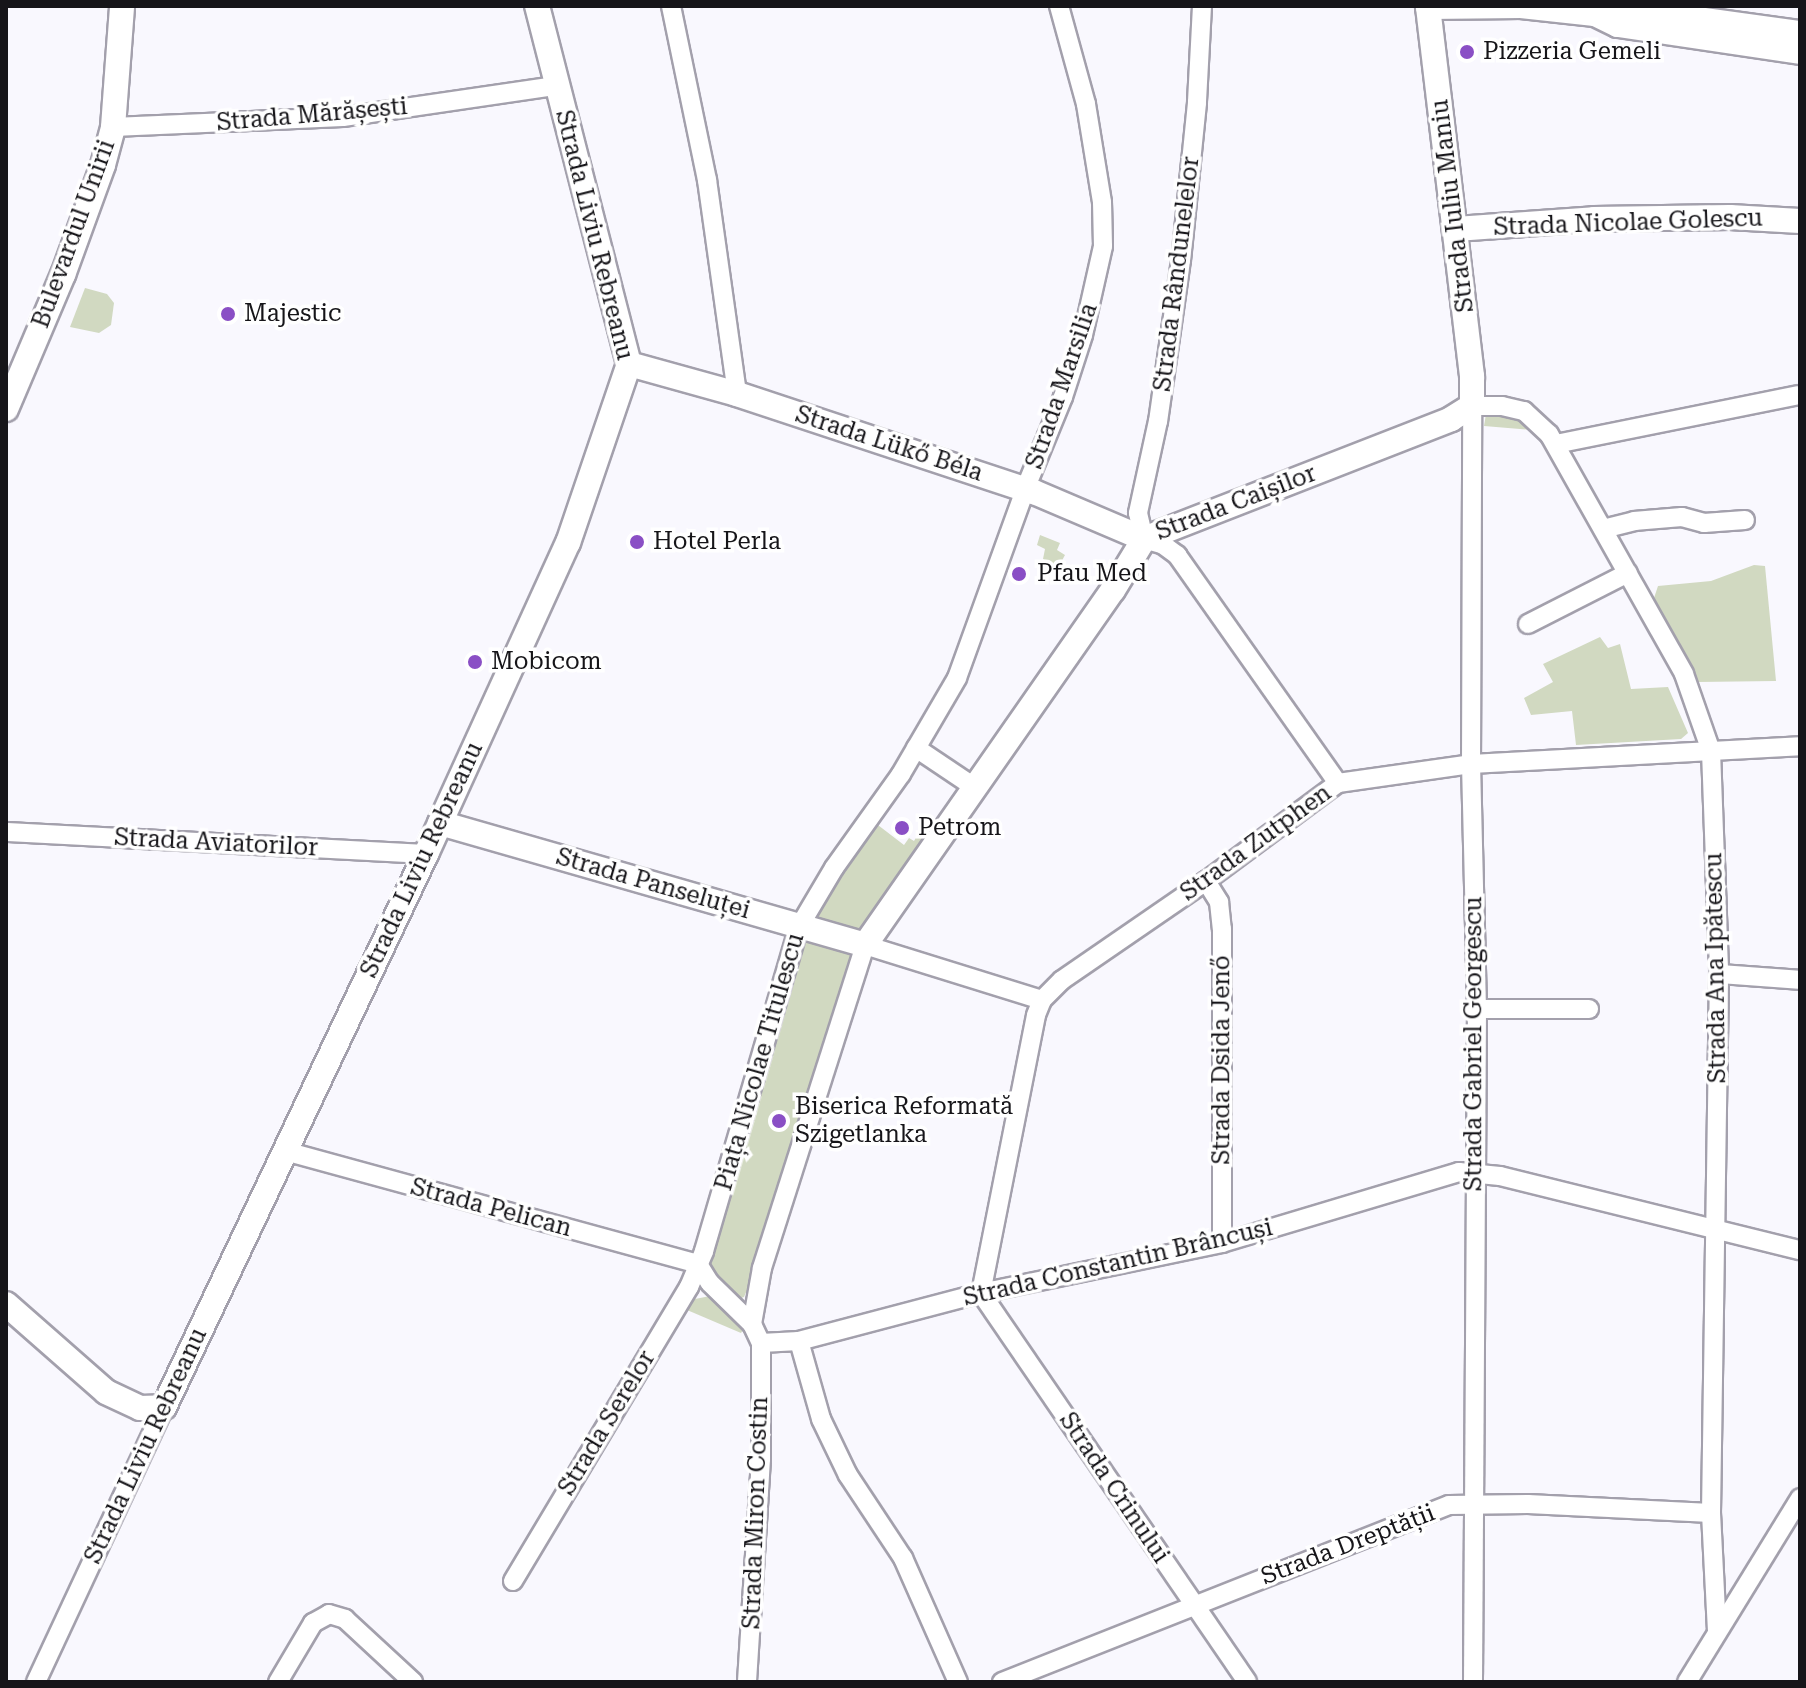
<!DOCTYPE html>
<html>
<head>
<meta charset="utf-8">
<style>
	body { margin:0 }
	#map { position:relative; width:1806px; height:1688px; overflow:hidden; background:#f9f8fe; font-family:"Roboto Serif",serif }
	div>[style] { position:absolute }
	.green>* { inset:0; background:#d1d9c1 }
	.roads { filter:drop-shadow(2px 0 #a3a0ac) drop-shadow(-2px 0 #a3a0ac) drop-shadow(0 2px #a3a0ac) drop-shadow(0 -2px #a3a0ac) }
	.minor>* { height:18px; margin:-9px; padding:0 9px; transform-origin:9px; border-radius:9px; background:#fff }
	.major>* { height:24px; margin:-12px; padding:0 12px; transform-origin:12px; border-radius:12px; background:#fff }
	.dots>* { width:22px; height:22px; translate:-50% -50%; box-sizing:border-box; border:4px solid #fff; border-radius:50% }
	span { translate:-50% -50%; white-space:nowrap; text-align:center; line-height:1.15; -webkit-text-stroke:7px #fff; paint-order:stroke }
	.poi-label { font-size:24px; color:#161519 }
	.left { translate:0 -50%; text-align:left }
	.street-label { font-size:24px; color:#161519 }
	.frame { position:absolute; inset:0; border:8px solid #161519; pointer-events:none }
</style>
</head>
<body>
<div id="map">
	<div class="green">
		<div style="clip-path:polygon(85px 288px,107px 294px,114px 303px,111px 325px,99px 333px,70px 327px)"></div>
		<div style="clip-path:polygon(1487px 408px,1520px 416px,1533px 430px,1484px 426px)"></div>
		<div style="clip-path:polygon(1040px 535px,1060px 543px,1057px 550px,1065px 555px,1058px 568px,1043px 559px,1045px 549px,1037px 545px)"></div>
		<div style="clip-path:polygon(1754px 565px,1765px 566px,1776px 681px,1698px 682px,1654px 598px,1658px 586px,1711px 581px)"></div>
		<div style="clip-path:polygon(1600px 637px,1608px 648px,1620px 644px,1631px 689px,1668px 687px,1688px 733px,1681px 739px,1576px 745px,1572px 711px,1531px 715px,1524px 698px,1553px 682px,1543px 664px)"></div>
		<div style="clip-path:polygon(874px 822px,904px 845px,909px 838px,914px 841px,922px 828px,930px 834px,880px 919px,859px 928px,841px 928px,810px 917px)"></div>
		<div style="clip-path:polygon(804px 938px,855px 951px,748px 1288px,744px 1297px,736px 1300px,707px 1267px)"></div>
		<div style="clip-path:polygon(710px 1296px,744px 1328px,741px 1333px,687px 1310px,690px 1300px)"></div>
	</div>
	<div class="roads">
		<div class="minor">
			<div style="left:671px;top:6px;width:178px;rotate:78.3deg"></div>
			<div style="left:707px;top:180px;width:216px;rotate:82deg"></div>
			<div style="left:1202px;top:6px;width:97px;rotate:93deg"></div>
			<div style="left:1197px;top:103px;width:158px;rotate:95.8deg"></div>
			<div style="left:1181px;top:260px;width:163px;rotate:98.1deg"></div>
			<div style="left:1158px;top:421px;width:94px;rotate:102.3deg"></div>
			<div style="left:1138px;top:513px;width:27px;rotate:77deg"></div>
			<div style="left:1144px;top:539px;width:19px;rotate:16deg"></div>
			<div style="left:1162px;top:544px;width:19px;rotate:36deg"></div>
			<div style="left:1177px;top:555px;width:279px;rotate:54.8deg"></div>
			<div style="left:113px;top:127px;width:230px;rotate:-2.5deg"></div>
			<div style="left:343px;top:117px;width:215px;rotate:-8.3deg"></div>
			<div style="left:1556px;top:444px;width:247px;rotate:-11.4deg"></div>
			<div style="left:1603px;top:529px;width:32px;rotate:-14deg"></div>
			<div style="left:1634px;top:521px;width:48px;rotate:-4.8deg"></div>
			<div style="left:1682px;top:517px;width:23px;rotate:15deg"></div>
			<div style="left:1704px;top:523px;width:41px;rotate:-4.2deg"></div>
			<div style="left:1528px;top:624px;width:112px;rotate:-27deg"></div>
			<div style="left:916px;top:748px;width:70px;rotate:33.9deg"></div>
			<div style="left:6px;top:832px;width:421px;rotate:3deg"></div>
			<div style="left:1206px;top:881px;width:25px;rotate:58deg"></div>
			<div style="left:1219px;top:902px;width:27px;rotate:84deg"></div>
			<div style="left:1222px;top:929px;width:314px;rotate:90deg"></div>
			<div style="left:1719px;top:974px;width:81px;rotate:4.2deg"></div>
			<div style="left:1477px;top:1009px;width:112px"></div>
			<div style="left:285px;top:1151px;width:428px;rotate:15.3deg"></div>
			<div style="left:698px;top:1264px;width:22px;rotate:58deg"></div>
			<div style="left:710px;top:1283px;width:59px;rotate:44.3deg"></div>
			<div style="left:752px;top:1324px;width:21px;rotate:65deg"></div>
			<div style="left:761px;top:1343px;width:116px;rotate:90deg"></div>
			<div style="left:761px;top:1459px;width:223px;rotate:93.6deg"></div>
			<div style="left:981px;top:1293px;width:283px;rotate:-78.8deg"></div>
			<div style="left:1036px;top:1015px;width:16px;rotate:-68deg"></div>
			<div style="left:1042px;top:1000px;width:28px;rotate:-45deg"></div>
			<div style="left:1062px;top:980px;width:175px;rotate:-34.5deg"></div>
			<div style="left:1206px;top:881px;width:164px;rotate:-36.6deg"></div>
			<div style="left:1338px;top:783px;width:134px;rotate:-8.1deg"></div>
			<div style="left:1471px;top:764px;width:329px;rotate:-3.1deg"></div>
			<div style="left:981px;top:1293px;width:471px;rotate:55.6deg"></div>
			<div style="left:752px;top:1324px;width:57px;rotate:-79.9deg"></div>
			<div style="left:762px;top:1268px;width:339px;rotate:-72.3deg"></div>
			<div style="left:865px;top:945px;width:185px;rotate:17.3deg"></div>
			<div style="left:799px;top:1341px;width:81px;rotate:74.2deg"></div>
			<div style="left:821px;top:1419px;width:62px;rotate:64.3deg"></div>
			<div style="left:848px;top:1475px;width:100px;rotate:56.5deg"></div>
			<div style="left:903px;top:1558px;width:136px;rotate:66.1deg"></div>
			<div style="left:761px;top:1343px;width:38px;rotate:-3deg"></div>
			<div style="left:799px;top:1341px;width:188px;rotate:-14.8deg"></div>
			<div style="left:981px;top:1293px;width:246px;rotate:-11.7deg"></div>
			<div style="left:1222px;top:1243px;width:247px;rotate:-16.7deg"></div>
			<div style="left:1459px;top:1172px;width:41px;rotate:5.6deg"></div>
			<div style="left:1500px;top:1176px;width:309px;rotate:13.9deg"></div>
			<div style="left:513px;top:1581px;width:343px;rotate:-59.1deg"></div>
			<div style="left:689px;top:1287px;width:39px;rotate:-67deg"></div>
			<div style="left:704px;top:1251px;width:338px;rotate:-73.7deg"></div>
			<div style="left:799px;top:927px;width:69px;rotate:-59.3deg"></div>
			<div style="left:834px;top:868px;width:115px;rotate:-54.5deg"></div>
			<div style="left:901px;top:774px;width:111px;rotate:-59.7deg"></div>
			<div style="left:957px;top:678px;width:208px;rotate:-70.1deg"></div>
			<div style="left:1028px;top:482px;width:92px;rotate:-67.6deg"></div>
			<div style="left:1063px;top:397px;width:65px;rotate:-72.1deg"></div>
			<div style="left:1083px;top:335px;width:91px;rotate:-77.3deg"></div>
			<div style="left:1103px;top:246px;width:44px;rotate:-91.3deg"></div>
			<div style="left:1102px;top:202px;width:99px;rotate:-99.3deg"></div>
			<div style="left:1086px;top:104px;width:102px;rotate:-105.4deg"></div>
			<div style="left:36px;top:1682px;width:303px;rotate:-65deg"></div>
			<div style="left:278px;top:1682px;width:69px;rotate:-59.3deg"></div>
			<div style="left:313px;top:1623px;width:18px;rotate:-29deg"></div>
			<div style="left:329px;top:1614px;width:17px;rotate:17deg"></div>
			<div style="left:345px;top:1619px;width:93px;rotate:42.8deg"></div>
			<div style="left:1002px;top:1682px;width:481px;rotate:-21.6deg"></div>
			<div style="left:1449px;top:1505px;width:79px;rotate:-0.7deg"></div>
			<div style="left:1528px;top:1504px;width:183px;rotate:2.8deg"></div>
			<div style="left:1473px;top:1682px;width:673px;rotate:-89.66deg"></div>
			<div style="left:1477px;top:1009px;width:245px;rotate:-91.4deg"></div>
			<div style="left:1471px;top:764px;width:358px;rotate:-89.8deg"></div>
			<div style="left:1472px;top:406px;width:30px"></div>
			<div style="left:1502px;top:406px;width:23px;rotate:13deg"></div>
			<div style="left:1524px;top:411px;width:34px;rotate:43deg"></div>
			<div style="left:1549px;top:434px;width:275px;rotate:60.6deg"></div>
			<div style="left:1684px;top:674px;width:82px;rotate:70.7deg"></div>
			<div style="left:1711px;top:751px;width:223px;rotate:87.9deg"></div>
			<div style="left:1719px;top:974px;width:539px;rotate:90.85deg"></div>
			<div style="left:1711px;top:1513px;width:117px;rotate:87.1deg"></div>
			<div style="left:1687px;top:1682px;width:216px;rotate:-58.4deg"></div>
		</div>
		<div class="major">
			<div style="left:1428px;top:7px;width:93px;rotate:-0.6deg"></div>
			<div style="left:1521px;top:6px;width:74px;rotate:6.2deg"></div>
			<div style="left:1595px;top:14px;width:25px;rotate:26deg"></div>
			<div style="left:1618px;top:25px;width:184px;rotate:8.4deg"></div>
			<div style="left:1601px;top:12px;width:16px;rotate:-14deg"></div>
			<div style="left:1617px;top:8px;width:185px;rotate:7.8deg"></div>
			<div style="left:1456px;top:229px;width:138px;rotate:-4.1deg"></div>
			<div style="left:1594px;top:219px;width:136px;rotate:-0.8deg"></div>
			<div style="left:1730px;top:217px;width:70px;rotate:3.3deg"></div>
			<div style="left:629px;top:364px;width:112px;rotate:15.5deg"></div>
			<div style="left:737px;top:394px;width:313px;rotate:18.3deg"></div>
			<div style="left:1034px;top:492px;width:120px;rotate:23.1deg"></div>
			<div style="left:6px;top:409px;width:146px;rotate:-67deg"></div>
			<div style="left:63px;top:275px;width:117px;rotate:-70deg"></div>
			<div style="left:103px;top:165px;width:39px;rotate:-75deg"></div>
			<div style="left:113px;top:127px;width:121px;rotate:-85.7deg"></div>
			<div style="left:440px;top:823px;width:442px;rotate:16deg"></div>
			<div style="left:865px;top:945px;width:433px;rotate:-55.1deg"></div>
			<div style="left:1113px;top:590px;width:60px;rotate:-58.7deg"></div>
			<div style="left:1144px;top:539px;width:330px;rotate:-21.3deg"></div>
			<div style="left:1451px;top:419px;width:25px;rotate:-32deg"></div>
			<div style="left:1472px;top:406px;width:30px;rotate:-90deg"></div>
			<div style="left:1472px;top:376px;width:373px;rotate:-96.8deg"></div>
			<div style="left:6px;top:1304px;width:133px;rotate:41.3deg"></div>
			<div style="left:106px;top:1392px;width:38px;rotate:25deg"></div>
			<div style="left:140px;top:1408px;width:24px;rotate:-2deg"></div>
			<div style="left:164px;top:1407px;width:612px;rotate:-64.65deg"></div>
			<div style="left:426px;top:854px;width:342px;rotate:-65.5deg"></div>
			<div style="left:568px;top:543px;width:189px;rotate:-71.2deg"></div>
			<div style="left:629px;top:364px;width:370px;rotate:-104.4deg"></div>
		</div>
	</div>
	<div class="dots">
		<div style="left:1467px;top:52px;background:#8a4fc5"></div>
		<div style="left:228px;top:314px;background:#8a4fc5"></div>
		<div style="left:637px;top:542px;background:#8a4fc5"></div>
		<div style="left:1019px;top:574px;background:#8a4fc5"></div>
		<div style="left:475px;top:662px;background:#8a4fc5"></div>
		<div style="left:902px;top:828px;background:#8a4fc5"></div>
		<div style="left:779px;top:1121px;background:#8a4fc5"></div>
	</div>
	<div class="poi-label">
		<span class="left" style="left:1483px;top:52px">Pizzeria Gemeli</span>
		<span class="left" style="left:244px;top:314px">Majestic</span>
		<span class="left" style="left:653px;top:542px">Hotel Perla</span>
		<span class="left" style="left:1037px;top:574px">Pfau Med</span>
		<span class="left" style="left:491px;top:662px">Mobicom</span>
		<span class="left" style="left:918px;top:828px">Petrom</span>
		<span class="left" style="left:795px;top:1121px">Biserica Reformată<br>Szigetlanka</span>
	</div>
	<div class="street-label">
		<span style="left:312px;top:115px;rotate:-5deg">Strada Mărășești</span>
		<span style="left:1453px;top:206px;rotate:-97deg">Strada Iuliu Maniu</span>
		<span style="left:1628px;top:223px;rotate:-2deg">Strada Nicolae Golescu</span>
		<span style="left:74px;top:234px;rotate:-70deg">Bulevardul Unirii</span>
		<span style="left:594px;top:235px;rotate:76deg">Strada Liviu Rebreanu</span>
		<span style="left:1177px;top:274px;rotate:-83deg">Strada Rândunelelor</span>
		<span style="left:1062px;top:386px;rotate:-71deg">Strada Marsilia</span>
		<span style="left:889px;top:444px;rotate:18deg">Strada Lükő Béla</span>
		<span style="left:1236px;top:503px;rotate:-21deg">Strada Caișilor</span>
		<span style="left:216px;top:843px;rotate:3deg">Strada Aviatorilor</span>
		<span style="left:1256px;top:843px;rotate:-36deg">Strada Zutphen</span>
		<span style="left:422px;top:860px;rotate:-65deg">Strada Liviu Rebreanu</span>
		<span style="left:653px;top:884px;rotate:16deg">Strada Panseluței</span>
		<span style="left:1716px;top:968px;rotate:-91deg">Strada Ana Ipătescu</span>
		<span style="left:1474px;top:1044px;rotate:-90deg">Strada Gabriel Georgescu</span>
		<span style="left:1222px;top:1060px;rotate:-90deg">Strada Dsida Jenő</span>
		<span style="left:760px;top:1062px;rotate:-74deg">Piața Nicolae Titulescu</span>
		<span style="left:491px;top:1208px;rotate:15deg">Strada Pelican</span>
		<span style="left:1118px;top:1263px;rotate:-13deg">Strada Constantin Brâncuși</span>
		<span style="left:607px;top:1423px;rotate:-59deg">Strada Serelor</span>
		<span style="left:146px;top:1446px;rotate:-65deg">Strada Liviu Rebreanu</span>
		<span style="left:1114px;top:1488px;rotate:56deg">Strada Crinului</span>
		<span style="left:756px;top:1513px;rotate:-88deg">Strada Miron Costin</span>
		<span style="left:1348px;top:1545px;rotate:-21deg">Strada Dreptății</span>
	</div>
	<div class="frame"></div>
</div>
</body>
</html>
